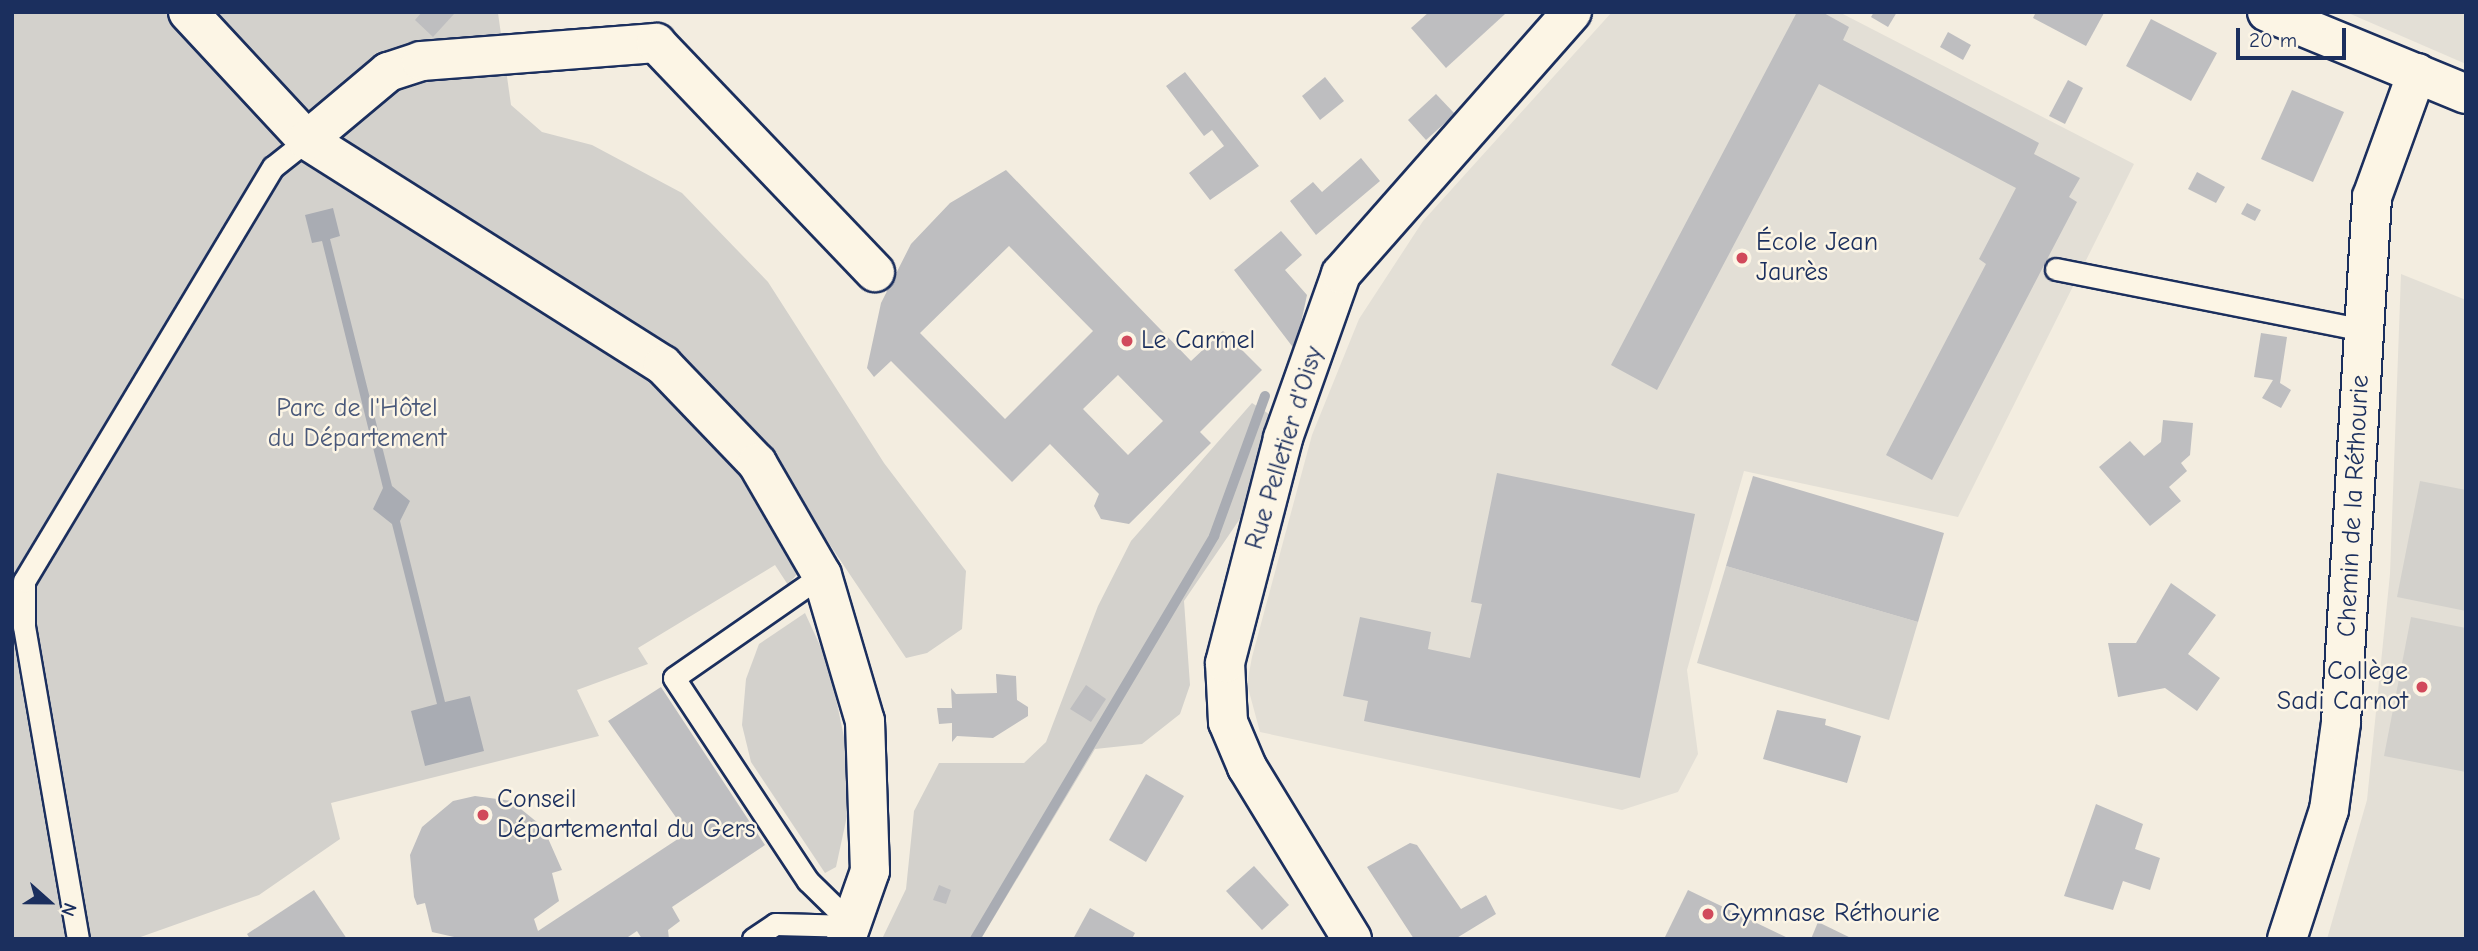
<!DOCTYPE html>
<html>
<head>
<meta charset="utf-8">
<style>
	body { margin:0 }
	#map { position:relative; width:2478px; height:951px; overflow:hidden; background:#f3ede0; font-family:"Comic Neue",sans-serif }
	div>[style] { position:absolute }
	.built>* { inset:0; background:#e3dfd6 }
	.green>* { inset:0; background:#d3d1cc }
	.water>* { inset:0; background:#a9acb3 }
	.stream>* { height:10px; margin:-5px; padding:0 5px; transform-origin:5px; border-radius:5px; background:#a9acb3 }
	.building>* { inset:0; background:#bebec0 }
	.roads { filter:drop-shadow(2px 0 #1b2f5e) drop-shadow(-2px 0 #1b2f5e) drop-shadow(0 2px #1b2f5e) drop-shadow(0 -2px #1b2f5e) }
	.service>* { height:21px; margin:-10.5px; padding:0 10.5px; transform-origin:10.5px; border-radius:10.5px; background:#fcf5e5 }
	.minor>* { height:38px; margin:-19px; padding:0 19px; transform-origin:19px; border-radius:19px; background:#fcf5e5 }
	.tertiary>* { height:38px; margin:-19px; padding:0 19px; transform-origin:19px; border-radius:19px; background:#fcf5e5 }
	.dots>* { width:19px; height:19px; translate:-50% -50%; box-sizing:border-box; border:4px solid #fcf5e5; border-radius:50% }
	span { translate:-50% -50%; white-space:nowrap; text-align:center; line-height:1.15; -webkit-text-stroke:5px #fcf5e5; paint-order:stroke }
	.poi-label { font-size:26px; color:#1b2f5e }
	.left { translate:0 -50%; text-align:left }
	.right { translate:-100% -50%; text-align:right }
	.park-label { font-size:26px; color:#49587a }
	.street-label { font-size:26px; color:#1b2f5e }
	.frame { position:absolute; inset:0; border:14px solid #1b2f5e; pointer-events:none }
	.north { position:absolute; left:14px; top:867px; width:70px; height:70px; -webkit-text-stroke:5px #fcf5e5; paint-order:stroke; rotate:111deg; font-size:19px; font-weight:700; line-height:28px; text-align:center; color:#1b2f5e }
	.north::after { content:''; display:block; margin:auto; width:24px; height:32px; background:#1b2f5e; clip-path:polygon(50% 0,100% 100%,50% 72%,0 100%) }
	.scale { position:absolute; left:2236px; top:28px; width:110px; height:32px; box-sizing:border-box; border:4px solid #1b2f5e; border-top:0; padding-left:9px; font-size:21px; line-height:24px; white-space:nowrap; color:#1b2f5e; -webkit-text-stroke:5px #fcf5e5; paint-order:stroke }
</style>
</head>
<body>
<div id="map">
	<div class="built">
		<div style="clip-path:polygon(1612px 12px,1839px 12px,2134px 164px,1958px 517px,1744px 471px,1687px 670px,1698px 754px,1678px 792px,1622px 810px,1260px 732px,1247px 684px,1252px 657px,1312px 435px,1359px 319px,1423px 221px)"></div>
		<div style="clip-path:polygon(2346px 12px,2466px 12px,2466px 64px)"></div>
		<div style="clip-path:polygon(2401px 274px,2466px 300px,2466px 939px,2327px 939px,2367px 800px,2390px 574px)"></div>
	</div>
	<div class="green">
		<div style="clip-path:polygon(12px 12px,498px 13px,511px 105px,542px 132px,592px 145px,682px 193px,768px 282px,884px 463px,966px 571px,962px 629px,927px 653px,906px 658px,826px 539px,788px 585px,775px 565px,638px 648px,648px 664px,577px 690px,599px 736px,331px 803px,340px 839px,259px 895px,135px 939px,12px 939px)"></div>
		<div style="clip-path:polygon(1252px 403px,1275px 418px,1248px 507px,1184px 601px,1190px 685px,1180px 714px,1142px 744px,1095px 749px,981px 939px,882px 939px,906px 889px,914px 811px,939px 763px,1024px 763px,1046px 742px,1098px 606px,1131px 541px)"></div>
		<div style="clip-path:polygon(2420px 481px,2466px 490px,2466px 611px,2397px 597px)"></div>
		<div style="clip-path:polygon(1726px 566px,1918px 622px,1889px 720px,1697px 663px)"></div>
		<div style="clip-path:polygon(805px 613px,829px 665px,845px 742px,847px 816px,836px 867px,825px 873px,751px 762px,742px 725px,746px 679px,759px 644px)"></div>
		<div style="clip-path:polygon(2411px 617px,2466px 628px,2466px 772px,2384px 756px)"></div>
	</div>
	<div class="water">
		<div style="clip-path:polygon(333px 208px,340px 236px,330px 239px,392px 486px,410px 501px,400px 521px,445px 702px,470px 696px,484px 751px,425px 766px,411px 711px,437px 704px,392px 524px,373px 509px,383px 488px,322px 241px,312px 243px,305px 215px)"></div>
	</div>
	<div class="stream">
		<div style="left:975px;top:939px;width:469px;rotate:-59.3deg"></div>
		<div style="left:1214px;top:536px;width:149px;rotate:-70deg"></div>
	</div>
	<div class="building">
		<div style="clip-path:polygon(422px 12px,452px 12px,454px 14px,433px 37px,415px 20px)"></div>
		<div style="clip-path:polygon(1429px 12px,1503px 12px,1505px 14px,1446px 68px,1411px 28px)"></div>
		<div style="clip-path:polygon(1797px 12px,1822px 12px,1849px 27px,1843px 40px,2039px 143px,2034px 154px,2080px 178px,2069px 197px,2077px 202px,1932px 480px,1886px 455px,1986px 264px,1979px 259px,2016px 188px,1819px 84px,1657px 390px,1611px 365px)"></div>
		<div style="clip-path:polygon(1874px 12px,1897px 12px,1888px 27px,1871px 17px)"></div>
		<div style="clip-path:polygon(2036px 12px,2102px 12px,2104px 13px,2086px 46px,2033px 18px)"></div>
		<div style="clip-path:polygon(2151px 19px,2217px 53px,2191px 101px,2126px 66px)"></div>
		<div style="clip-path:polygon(1948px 32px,1971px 45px,1963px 60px,1940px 47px)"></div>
		<div style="clip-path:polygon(1185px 72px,1259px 166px,1210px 200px,1189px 173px,1224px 146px,1212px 130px,1204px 136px,1166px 86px)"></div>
		<div style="clip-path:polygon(1325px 77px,1344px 101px,1320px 120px,1302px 96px)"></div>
		<div style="clip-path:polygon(2068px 80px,2083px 88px,2065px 124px,2049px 116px)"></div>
		<div style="clip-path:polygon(2292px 90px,2344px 112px,2313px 182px,2261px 159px)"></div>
		<div style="clip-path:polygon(1436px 94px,1455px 114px,1426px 140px,1408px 120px)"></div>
		<div style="clip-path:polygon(1361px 158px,1380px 181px,1316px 235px,1290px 201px,1313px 182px,1322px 192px)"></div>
		<div style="clip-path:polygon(evenodd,1006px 170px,1191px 361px,1223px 331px,1262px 370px,1200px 432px,1211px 443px,1129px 524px,1101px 519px,1094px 506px,1099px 494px,1050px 444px,1012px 482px,891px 361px,874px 377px,867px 368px,881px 303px,911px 244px,950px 203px,1006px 170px,1009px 246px,1093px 331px,1005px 419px,920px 333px,1009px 246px,1006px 170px,1118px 375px,1163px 421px,1128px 455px,1083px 409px,1118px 375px)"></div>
		<div style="clip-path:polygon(2197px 172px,2225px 187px,2216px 203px,2188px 189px)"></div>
		<div style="clip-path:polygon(2247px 203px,2261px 210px,2255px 221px,2241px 214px)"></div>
		<div style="clip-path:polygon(1281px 231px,1302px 255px,1285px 270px,1307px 295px,1295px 350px,1234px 270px)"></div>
		<div style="clip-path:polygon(2261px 333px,2287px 337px,2280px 383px,2291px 390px,2281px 408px,2262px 398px,2273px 380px,2254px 377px)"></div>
		<div style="clip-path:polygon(2163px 420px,2193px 423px,2190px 455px,2181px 463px,2187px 471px,2169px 487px,2181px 501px,2150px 526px,2099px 467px,2130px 441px,2144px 456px,2161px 442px)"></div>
		<div style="clip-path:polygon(1497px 473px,1695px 514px,1640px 778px,1364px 721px,1368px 701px,1343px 696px,1360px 617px,1431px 632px,1428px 649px,1470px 658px,1482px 604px,1471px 602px)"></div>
		<div style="clip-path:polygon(1753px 476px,1944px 533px,1918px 622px,1726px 566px)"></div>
		<div style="clip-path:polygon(2171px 583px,2216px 615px,2188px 654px,2220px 678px,2197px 711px,2165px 688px,2118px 697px,2108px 643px,2136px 643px)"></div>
		<div style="clip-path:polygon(996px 674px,1016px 676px,1017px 700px,1028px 707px,1028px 716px,993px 738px,957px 736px,952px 742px,952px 723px,939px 724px,937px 708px,952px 708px,951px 688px,956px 694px,997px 693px)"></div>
		<div style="clip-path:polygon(1086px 685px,1106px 699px,1091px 722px,1070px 709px)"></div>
		<div style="clip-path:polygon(661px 687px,765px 845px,672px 907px,680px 921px,668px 930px,669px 939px,642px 939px,637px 931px,625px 939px,463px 939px,432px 932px,425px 903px,417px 905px,414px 897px,410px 855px,422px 827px,453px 801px,475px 796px,511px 801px,543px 827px,562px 870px,552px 873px,559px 901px,534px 919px,538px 931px,687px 833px,608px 721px)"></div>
		<div style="clip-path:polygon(1777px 710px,1826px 719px,1825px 725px,1861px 736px,1847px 783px,1763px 759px)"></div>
		<div style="clip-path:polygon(1146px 774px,1184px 796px,1146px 862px,1109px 840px)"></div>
		<div style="clip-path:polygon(2096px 804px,2143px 824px,2135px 849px,2160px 858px,2150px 890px,2123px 881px,2113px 910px,2064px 896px)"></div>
		<div style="clip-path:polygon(1410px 843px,1417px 845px,1461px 909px,1486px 895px,1496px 914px,1455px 939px,1414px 939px,1367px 867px)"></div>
		<div style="clip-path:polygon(1254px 866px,1289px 905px,1262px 930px,1226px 891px)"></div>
		<div style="clip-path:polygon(939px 885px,951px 890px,946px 904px,933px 900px)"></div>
		<div style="clip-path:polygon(314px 890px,347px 939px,250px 939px,247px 934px)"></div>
		<div style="clip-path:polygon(1688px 890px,1790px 939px,1664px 939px)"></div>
		<div style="clip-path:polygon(1090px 908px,1135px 933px,1132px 939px,1073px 939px)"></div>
		<div style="clip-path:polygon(1818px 922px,1853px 939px,1811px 939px)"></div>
	</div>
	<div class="roads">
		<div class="service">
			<div style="left:2056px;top:269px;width:313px;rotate:11.2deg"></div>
			<div style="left:822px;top:575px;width:180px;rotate:145.2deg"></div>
			<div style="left:674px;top:678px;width:243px;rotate:56.6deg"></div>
			<div style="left:808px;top:881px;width:64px;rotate:44.4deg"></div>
			<div style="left:78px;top:939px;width:318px;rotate:-99.8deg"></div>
			<div style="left:24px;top:626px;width:45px;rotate:-90deg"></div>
			<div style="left:24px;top:581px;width:483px;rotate:-59deg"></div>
			<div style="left:273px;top:167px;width:43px;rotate:-38.5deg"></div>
			<div style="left:753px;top:939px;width:27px;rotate:-34deg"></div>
			<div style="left:775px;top:924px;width:79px;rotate:1.5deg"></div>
		</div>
		<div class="minor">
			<div style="left:188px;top:12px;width:175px;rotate:47.1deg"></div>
			<div style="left:307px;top:140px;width:421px;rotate:32.3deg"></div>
			<div style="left:663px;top:365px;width:136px;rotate:46.2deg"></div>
			<div style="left:757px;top:463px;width:129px;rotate:59.9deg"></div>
			<div style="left:822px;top:575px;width:152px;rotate:73.6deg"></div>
			<div style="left:865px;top:721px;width:150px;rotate:88.1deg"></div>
			<div style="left:870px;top:871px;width:72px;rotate:109.4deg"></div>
			<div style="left:307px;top:140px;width:106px;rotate:-40deg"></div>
			<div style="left:388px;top:72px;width:35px;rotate:-18deg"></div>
			<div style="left:421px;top:61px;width:236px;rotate:-4.4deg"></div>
			<div style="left:656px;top:43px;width:317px;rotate:46.3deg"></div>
			<div style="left:1352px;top:939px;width:202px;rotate:-121.4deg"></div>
			<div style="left:1247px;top:767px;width:49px;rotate:-112.9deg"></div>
			<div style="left:1228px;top:722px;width:59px;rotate:-92.9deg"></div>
			<div style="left:1225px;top:663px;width:232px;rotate:-75.5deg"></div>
			<div style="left:1283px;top:438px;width:174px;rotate:-70.5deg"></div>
			<div style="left:1341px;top:274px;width:349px;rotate:-48.6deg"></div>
			<div style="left:2287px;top:939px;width:136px;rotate:-72deg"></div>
			<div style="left:2329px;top:810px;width:89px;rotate:-82.2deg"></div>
			<div style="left:2341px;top:722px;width:526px;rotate:-86.62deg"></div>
			<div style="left:2372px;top:197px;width:132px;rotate:-70.1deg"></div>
		</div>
		<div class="tertiary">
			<div style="left:2267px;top:12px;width:215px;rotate:22.4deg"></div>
		</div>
	</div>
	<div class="dots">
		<div style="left:1742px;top:258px;background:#d1495b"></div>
		<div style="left:1127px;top:341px;background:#d1495b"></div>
		<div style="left:2422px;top:687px;background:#d1495b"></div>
		<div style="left:483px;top:815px;background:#d1495b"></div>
		<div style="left:1708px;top:914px;background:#d1495b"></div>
	</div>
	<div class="poi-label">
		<span class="left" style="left:1756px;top:258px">École Jean<br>Jaurès</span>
		<span class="left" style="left:1141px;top:341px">Le Carmel</span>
		<span class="right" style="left:2408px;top:687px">Collège<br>Sadi Carnot</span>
		<span class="left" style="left:497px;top:815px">Conseil<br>Départemental du Gers</span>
		<span class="left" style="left:1722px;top:914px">Gymnase Réthourie</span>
	</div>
	<div class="park-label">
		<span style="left:357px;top:424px">Parc de l'Hôtel<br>du Département</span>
	</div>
	<div class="street-label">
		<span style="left:1285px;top:448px;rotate:-73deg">Rue Pelletier d'Oisy</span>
		<span style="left:2354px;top:506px;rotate:-87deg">Chemin de la Réthourie</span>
	</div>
	<div class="frame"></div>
	<div class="north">N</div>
	<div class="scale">20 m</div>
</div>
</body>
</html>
